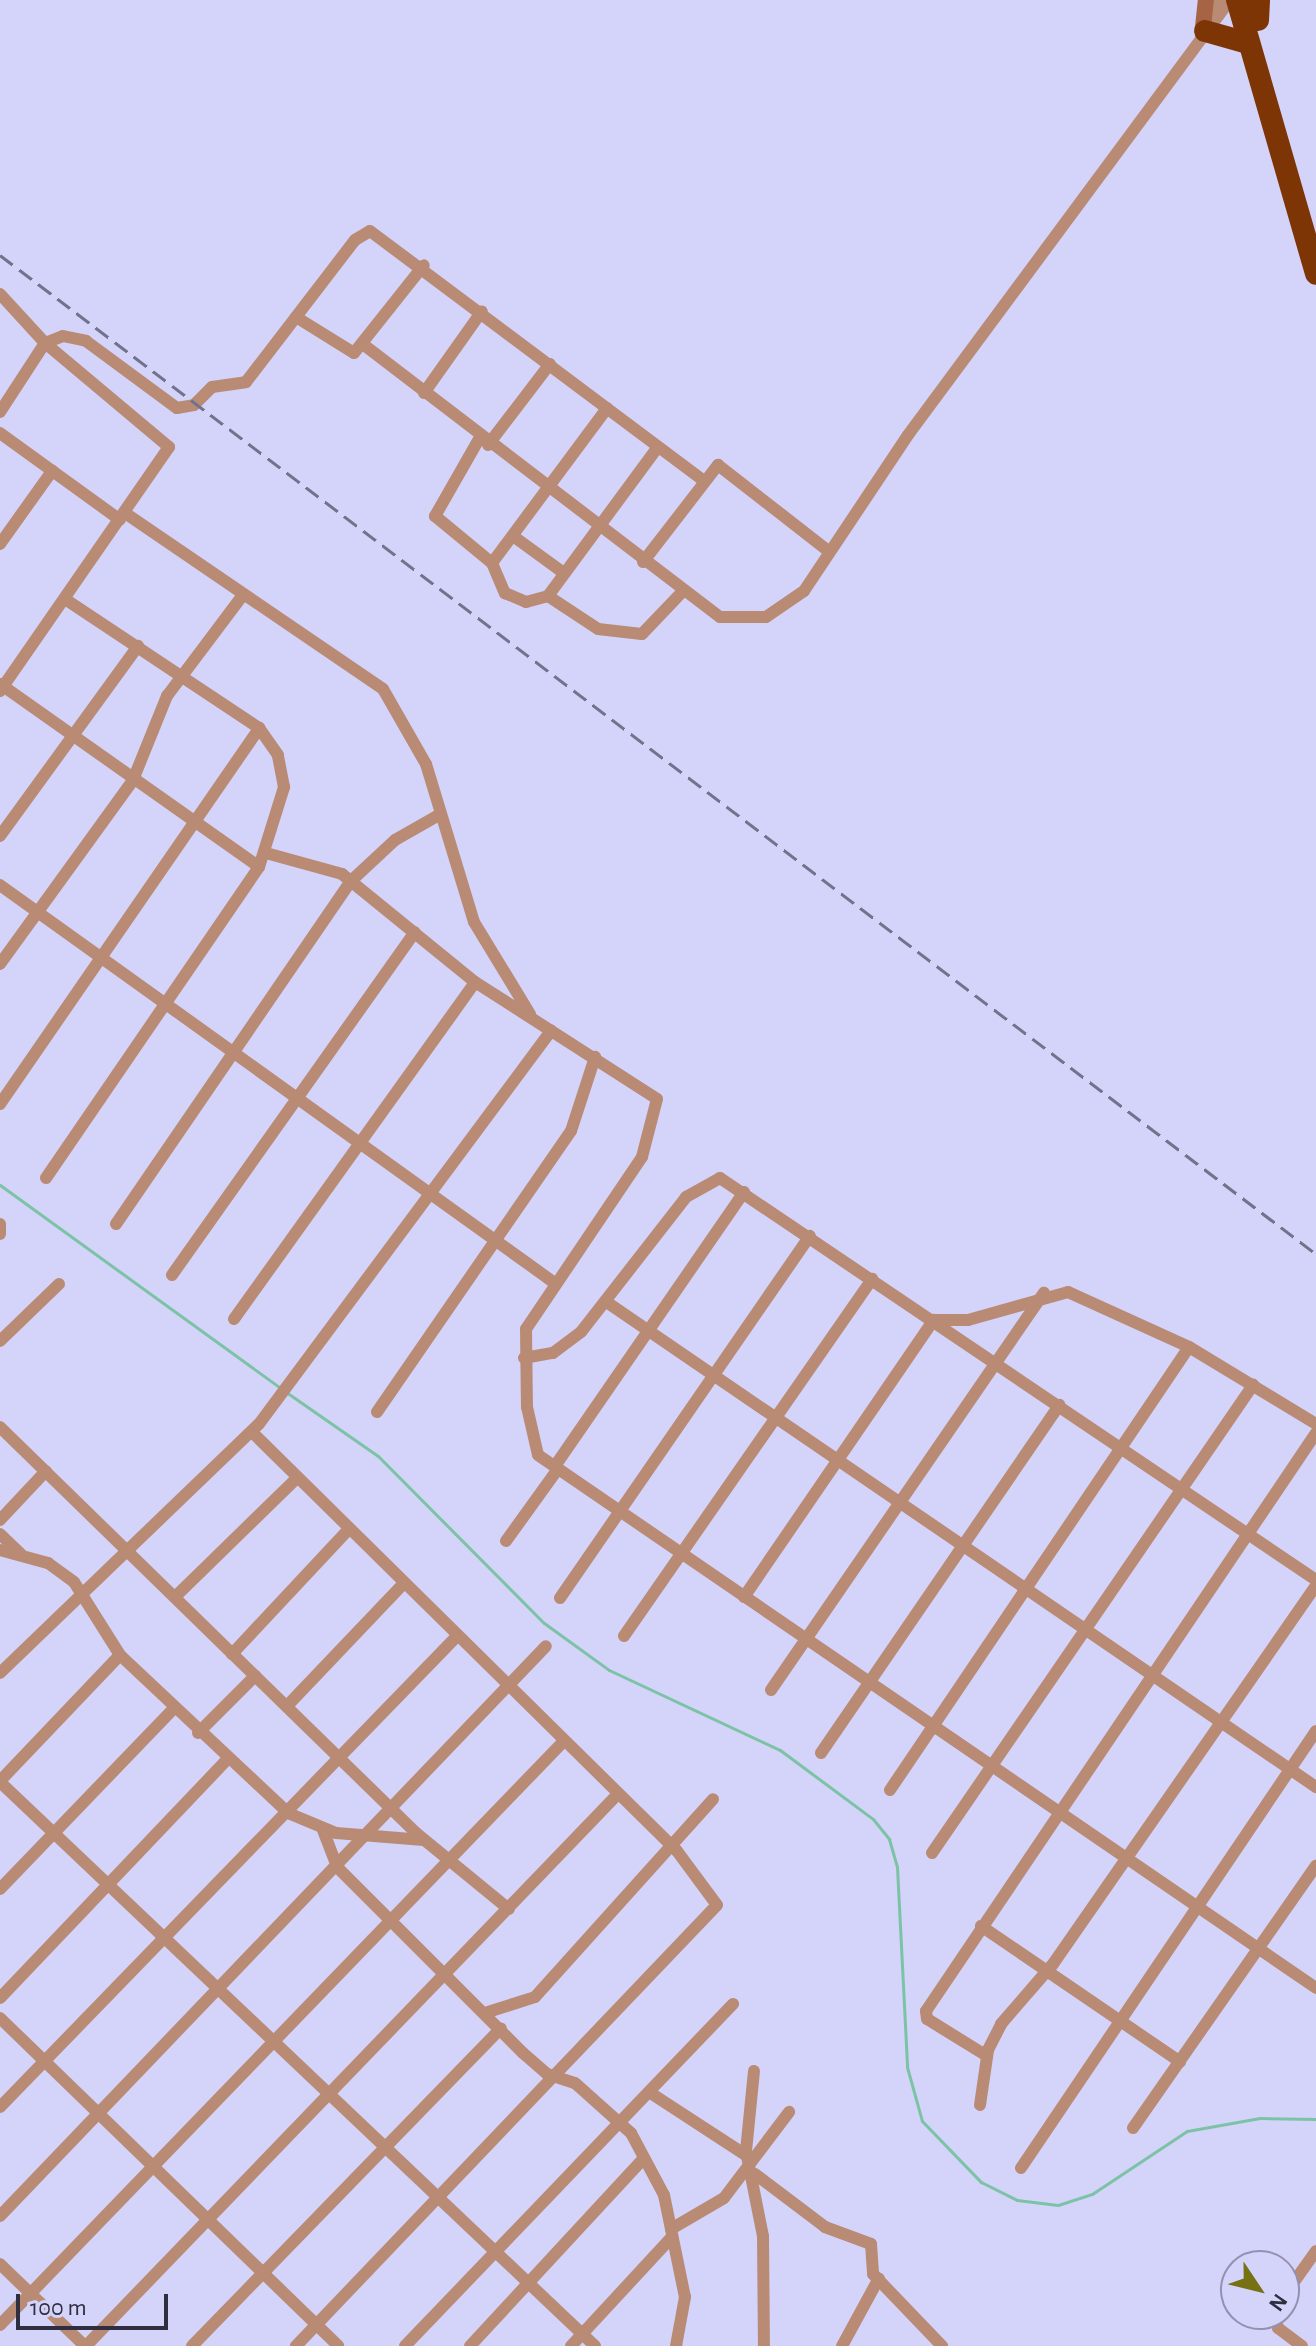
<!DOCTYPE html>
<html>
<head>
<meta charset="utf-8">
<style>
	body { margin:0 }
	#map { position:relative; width:1316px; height:2346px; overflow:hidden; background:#d4d3fa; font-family:"Alegreya Sans",sans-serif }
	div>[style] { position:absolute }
	.stream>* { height:3px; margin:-1.5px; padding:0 1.5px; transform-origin:1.5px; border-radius:1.5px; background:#7cc3a6 }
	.street>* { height:12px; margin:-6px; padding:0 6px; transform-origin:6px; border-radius:6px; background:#b98b75 }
	.secondary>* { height:16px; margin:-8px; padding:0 8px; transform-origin:8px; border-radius:8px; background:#a66444 }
	.highway>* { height:22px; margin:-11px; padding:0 11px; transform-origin:11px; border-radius:11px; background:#7e3506 }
	.rail>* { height:3px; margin-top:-1.5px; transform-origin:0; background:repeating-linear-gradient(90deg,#73728d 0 16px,transparent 0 24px) }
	span { translate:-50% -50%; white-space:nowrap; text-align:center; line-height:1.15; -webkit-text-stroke:7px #d4d3fa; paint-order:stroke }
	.north { position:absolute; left:1220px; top:2250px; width:80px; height:80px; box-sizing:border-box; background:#d4d3fa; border:2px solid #9291b0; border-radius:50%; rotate:125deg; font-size:22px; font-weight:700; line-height:32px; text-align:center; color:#2e2e40 }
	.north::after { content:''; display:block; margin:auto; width:28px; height:36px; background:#767214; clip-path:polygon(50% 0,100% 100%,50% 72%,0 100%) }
	.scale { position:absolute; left:16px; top:2294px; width:152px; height:36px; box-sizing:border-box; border:4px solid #2e2e40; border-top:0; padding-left:10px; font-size:24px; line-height:28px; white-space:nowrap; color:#2e2e40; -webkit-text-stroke:6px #d4d3fa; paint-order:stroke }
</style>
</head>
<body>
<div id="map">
	<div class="stream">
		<div style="left:0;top:1185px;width:346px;rotate:35.9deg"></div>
		<div style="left:286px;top:1392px;width:112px;rotate:34.8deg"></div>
		<div style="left:378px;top:1456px;width:235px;rotate:45.2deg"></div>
		<div style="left:544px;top:1623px;width:80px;rotate:35.9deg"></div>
		<div style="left:609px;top:1670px;width:189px;rotate:25.1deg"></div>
		<div style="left:780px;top:1750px;width:116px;rotate:36.6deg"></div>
		<div style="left:873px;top:1819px;width:26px;rotate:51deg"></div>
		<div style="left:889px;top:1839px;width:29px;rotate:74deg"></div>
		<div style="left:897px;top:1867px;width:200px;rotate:87.1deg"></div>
		<div style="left:907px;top:2067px;width:56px;rotate:74.5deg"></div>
		<div style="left:922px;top:2121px;width:85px;rotate:46deg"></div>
		<div style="left:981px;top:2182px;width:40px;rotate:26.6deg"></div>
		<div style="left:1017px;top:2200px;width:41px;rotate:7deg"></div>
		<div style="left:1058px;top:2205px;width:36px;rotate:-18deg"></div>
		<div style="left:1092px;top:2194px;width:114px;rotate:-33.6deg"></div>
		<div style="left:1187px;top:2131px;width:74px;rotate:-10.1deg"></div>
		<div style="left:1260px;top:2118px;width:56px;rotate:1deg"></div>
	</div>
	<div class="street">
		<div style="left:1207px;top:20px;width:23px;rotate:-61deg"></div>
		<div style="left:0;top:294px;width:67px;rotate:47.4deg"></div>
		<div style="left:45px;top:343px;width:162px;rotate:40deg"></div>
		<div style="left:169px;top:447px;width:297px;rotate:124.7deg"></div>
		<div style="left:296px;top:317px;width:68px;rotate:31.8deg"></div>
		<div style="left:354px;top:353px;width:112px;rotate:-51.5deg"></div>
		<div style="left:364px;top:345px;width:448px;rotate:37.4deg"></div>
		<div style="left:720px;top:617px;width:46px"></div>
		<div style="left:766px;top:617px;width:46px;rotate:-34.4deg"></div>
		<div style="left:804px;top:591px;width:187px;rotate:-56.3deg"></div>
		<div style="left:908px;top:435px;width:541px;rotate:-53.49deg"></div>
		<div style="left:424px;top:393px;width:100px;rotate:-54.7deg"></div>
		<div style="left:0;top:412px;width:82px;rotate:-56.9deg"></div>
		<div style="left:45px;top:343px;width:19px;rotate:-21deg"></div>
		<div style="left:63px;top:336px;width:24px;rotate:12deg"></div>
		<div style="left:86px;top:341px;width:113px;rotate:36.4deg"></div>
		<div style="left:177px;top:408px;width:17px;rotate:-10deg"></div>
		<div style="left:194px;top:405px;width:25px;rotate:-45deg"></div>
		<div style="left:212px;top:387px;width:34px;rotate:-8deg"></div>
		<div style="left:246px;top:382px;width:179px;rotate:-52.5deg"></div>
		<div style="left:355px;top:240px;width:17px;rotate:-31deg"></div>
		<div style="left:370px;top:231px;width:416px;rotate:36.8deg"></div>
		<div style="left:0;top:433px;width:148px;rotate:35.9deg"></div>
		<div style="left:479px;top:439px;width:89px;rotate:119.7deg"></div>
		<div style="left:435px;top:516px;width:74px;rotate:39.5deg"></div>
		<div style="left:492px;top:563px;width:33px;rotate:67deg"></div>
		<div style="left:505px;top:593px;width:23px;rotate:23deg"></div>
		<div style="left:526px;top:602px;width:23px;rotate:-15deg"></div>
		<div style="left:548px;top:596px;width:185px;rotate:-53.6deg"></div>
		<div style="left:488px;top:445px;width:102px;rotate:-52.6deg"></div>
		<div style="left:125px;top:513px;width:312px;rotate:34.3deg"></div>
		<div style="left:383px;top:689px;width:86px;rotate:60.2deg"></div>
		<div style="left:426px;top:764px;width:165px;rotate:73.1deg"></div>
		<div style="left:474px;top:922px;width:108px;rotate:58.7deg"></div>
		<div style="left:513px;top:536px;width:63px;rotate:36deg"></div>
		<div style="left:0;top:544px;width:90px;rotate:-54.5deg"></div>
		<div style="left:643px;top:562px;width:123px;rotate:-52.3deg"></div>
		<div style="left:718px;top:465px;width:137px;rotate:37.9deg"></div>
		<div style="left:492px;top:563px;width:193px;rotate:-53.4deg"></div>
		<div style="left:548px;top:596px;width:60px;rotate:33.4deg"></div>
		<div style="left:598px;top:629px;width:44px;rotate:6.5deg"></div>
		<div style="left:642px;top:634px;width:59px;rotate:-46.4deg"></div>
		<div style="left:0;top:684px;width:317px;rotate:35.2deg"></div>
		<div style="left:0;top:836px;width:235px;rotate:-54deg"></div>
		<div style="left:266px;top:853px;width:79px;rotate:15.4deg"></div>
		<div style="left:342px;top:874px;width:171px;rotate:39.1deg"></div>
		<div style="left:475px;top:982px;width:216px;rotate:32.7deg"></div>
		<div style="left:657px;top:1099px;width:60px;rotate:104.5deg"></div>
		<div style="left:642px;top:1157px;width:207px;rotate:124deg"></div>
		<div style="left:526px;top:1329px;width:78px;rotate:89.3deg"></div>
		<div style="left:527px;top:1407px;width:49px;rotate:77.1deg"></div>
		<div style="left:538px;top:1455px;width:943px;rotate:34.41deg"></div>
		<div style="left:0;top:885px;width:684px;rotate:35.66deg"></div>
		<div style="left:0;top:964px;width:227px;rotate:-54.1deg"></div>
		<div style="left:133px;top:780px;width:91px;rotate:-68deg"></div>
		<div style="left:167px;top:696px;width:125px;rotate:-53.1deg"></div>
		<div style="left:0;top:1104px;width:457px;rotate:-55.4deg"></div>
		<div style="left:46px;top:1178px;width:377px;rotate:-55.6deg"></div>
		<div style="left:259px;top:867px;width:84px;rotate:-72.6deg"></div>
		<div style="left:284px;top:787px;width:33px;rotate:-101deg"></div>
		<div style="left:278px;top:755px;width:33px;rotate:-125deg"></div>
		<div style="left:259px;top:728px;width:233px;rotate:-146.4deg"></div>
		<div style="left:0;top:1224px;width:10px;rotate:90deg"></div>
		<div style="left:116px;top:1224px;width:416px;rotate:-55.6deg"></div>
		<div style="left:351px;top:881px;width:60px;rotate:-43deg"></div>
		<div style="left:395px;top:840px;width:51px;rotate:-29.6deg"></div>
		<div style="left:172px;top:1275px;width:420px;rotate:-54.7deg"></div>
		<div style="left:608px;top:1303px;width:858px;rotate:34.36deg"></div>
		<div style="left:234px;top:1319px;width:414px;rotate:-54.4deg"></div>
		<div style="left:0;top:1341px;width:82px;rotate:-44deg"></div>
		<div style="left:524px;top:1358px;width:29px;rotate:-10deg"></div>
		<div style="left:553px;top:1353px;width:35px;rotate:-37deg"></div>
		<div style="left:581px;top:1332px;width:171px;rotate:-52.1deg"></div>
		<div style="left:686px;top:1197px;width:39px;rotate:-29deg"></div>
		<div style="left:720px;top:1178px;width:719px;rotate:34deg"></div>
		<div style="left:377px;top:1412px;width:341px;rotate:-55.4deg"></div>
		<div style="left:571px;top:1131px;width:78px;rotate:-72deg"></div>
		<div style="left:0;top:1427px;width:581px;rotate:44.3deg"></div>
		<div style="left:416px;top:1833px;width:120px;rotate:39.3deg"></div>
		<div style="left:252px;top:1432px;width:597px;rotate:44.59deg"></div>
		<div style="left:677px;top:1851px;width:67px;rotate:53.5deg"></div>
		<div style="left:717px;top:1905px;width:610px;rotate:133.67deg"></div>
		<div style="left:555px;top:1466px;width:333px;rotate:-55.4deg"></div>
		<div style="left:0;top:1520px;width:67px;rotate:-46.8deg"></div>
		<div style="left:0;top:1534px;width:29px;rotate:44deg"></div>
		<div style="left:506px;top:1541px;width:89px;rotate:-54.2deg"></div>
		<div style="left:0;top:1550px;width:50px;rotate:15.2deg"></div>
		<div style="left:48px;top:1563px;width:32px;rotate:36deg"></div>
		<div style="left:74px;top:1582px;width:86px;rotate:57.8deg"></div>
		<div style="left:120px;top:1655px;width:231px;rotate:43.2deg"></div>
		<div style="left:288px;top:1813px;width:52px;rotate:22.6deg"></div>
		<div style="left:336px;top:1833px;width:88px;rotate:4.5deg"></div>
		<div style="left:176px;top:1596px;width:169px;rotate:-44.3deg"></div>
		<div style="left:744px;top:1597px;width:336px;rotate:-55.6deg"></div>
		<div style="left:934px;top:1320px;width:34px"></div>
		<div style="left:968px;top:1320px;width:104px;rotate:-15.6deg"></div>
		<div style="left:1068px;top:1292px;width:133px;rotate:24.4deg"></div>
		<div style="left:1189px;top:1347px;width:149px;rotate:31.2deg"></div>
		<div style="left:560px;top:1598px;width:440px;rotate:-55.4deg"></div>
		<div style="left:624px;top:1636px;width:435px;rotate:-55.2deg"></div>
		<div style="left:232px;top:1654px;width:171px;rotate:-46.9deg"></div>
		<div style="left:0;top:1673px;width:359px;rotate:-43.9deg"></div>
		<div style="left:259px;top:1424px;width:490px;rotate:-53.4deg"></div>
		<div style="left:771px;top:1690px;width:482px;rotate:-55.5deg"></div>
		<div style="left:287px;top:1706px;width:170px;rotate:-46.4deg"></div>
		<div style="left:198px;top:1733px;width:81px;rotate:-45deg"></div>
		<div style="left:821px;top:1753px;width:422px;rotate:-55.6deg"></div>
		<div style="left:0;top:1781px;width:174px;rotate:-46.4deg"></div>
		<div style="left:0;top:1782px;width:820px;rotate:43.47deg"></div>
		<div style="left:890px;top:1790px;width:534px;rotate:-55.98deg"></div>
		<div style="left:323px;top:1830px;width:40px;rotate:69deg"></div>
		<div style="left:337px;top:1867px;width:263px;rotate:45deg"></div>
		<div style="left:523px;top:2053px;width:32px;rotate:41deg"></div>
		<div style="left:547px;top:2074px;width:29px;rotate:18deg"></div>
		<div style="left:575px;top:2083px;width:75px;rotate:41.8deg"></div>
		<div style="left:631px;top:2133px;width:70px;rotate:62deg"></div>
		<div style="left:664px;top:2195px;width:104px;rotate:78.4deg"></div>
		<div style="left:685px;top:2297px;width:50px;rotate:100.4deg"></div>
		<div style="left:932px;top:1853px;width:568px;rotate:-55.55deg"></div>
		<div style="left:0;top:1889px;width:250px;rotate:-46.1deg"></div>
		<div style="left:981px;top:1926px;width:241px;rotate:34.3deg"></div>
		<div style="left:0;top:1998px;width:327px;rotate:-46.4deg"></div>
		<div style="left:488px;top:2012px;width:49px;rotate:-17.7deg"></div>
		<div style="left:535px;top:1997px;width:266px;rotate:-48deg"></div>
		<div style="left:0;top:2018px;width:471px;rotate:44.1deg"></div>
		<div style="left:987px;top:2056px;width:70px;rotate:-148.3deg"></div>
		<div style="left:927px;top:2019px;width:8px;rotate:-97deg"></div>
		<div style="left:926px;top:2011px;width:697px;rotate:-55.99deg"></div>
		<div style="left:754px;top:2071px;width:80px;rotate:95.7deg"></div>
		<div style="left:746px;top:2151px;width:87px;rotate:78.7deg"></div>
		<div style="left:763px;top:2236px;width:110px;rotate:89.5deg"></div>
		<div style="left:649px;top:2092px;width:117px;rotate:33.1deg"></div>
		<div style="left:980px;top:2105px;width:56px;rotate:-81.7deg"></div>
		<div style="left:988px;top:2050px;width:29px;rotate:-63deg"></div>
		<div style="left:1001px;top:2024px;width:79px;rotate:-49.1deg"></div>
		<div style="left:1053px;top:1964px;width:461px;rotate:-55.2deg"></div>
		<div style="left:0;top:2107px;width:656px;rotate:-45.86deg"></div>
		<div style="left:1133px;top:2128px;width:320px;rotate:-55.1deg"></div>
		<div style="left:1021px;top:2168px;width:527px;rotate:-55.98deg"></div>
		<div style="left:755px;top:2174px;width:88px;rotate:37.1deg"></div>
		<div style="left:825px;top:2227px;width:49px;rotate:20.3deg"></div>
		<div style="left:871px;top:2244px;width:30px;rotate:86deg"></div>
		<div style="left:873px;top:2274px;width:100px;rotate:46.2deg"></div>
		<div style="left:0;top:2216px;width:789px;rotate:-46.23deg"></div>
		<div style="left:671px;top:2229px;width:61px;rotate:-30.3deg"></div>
		<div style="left:724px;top:2198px;width:108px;rotate:-52.9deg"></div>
		<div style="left:0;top:2264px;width:118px;rotate:44deg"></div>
		<div style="left:1284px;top:2296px;width:55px;rotate:-54.6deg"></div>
		<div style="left:1273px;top:2314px;width:15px;rotate:70deg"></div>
		<div style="left:1278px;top:2328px;width:30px;rotate:37deg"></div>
		<div style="left:0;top:2325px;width:812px;rotate:-46deg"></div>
		<div style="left:86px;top:2346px;width:767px;rotate:-46.06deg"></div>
		<div style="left:192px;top:2346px;width:443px;rotate:-45.8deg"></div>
		<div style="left:405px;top:2346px;width:474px;rotate:-46.2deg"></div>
		<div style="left:470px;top:2346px;width:255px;rotate:-47.2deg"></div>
		<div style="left:571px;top:2346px;width:149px;rotate:-47.2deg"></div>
		<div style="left:842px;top:2346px;width:77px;rotate:-61.4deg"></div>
	</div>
	<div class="secondary">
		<div style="left:1203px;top:27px;width:27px;rotate:-84deg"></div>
	</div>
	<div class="highway">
		<div style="left:1237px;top:0;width:285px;rotate:73.9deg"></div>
		<div style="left:1258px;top:20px;width:20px;rotate:-87deg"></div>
		<div style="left:1205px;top:31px;width:45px;rotate:15.6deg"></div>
	</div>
	<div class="rail">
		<div style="left:0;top:255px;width:1652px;rotate:37.2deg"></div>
	</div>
	<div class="north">N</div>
	<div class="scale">100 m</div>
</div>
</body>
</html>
